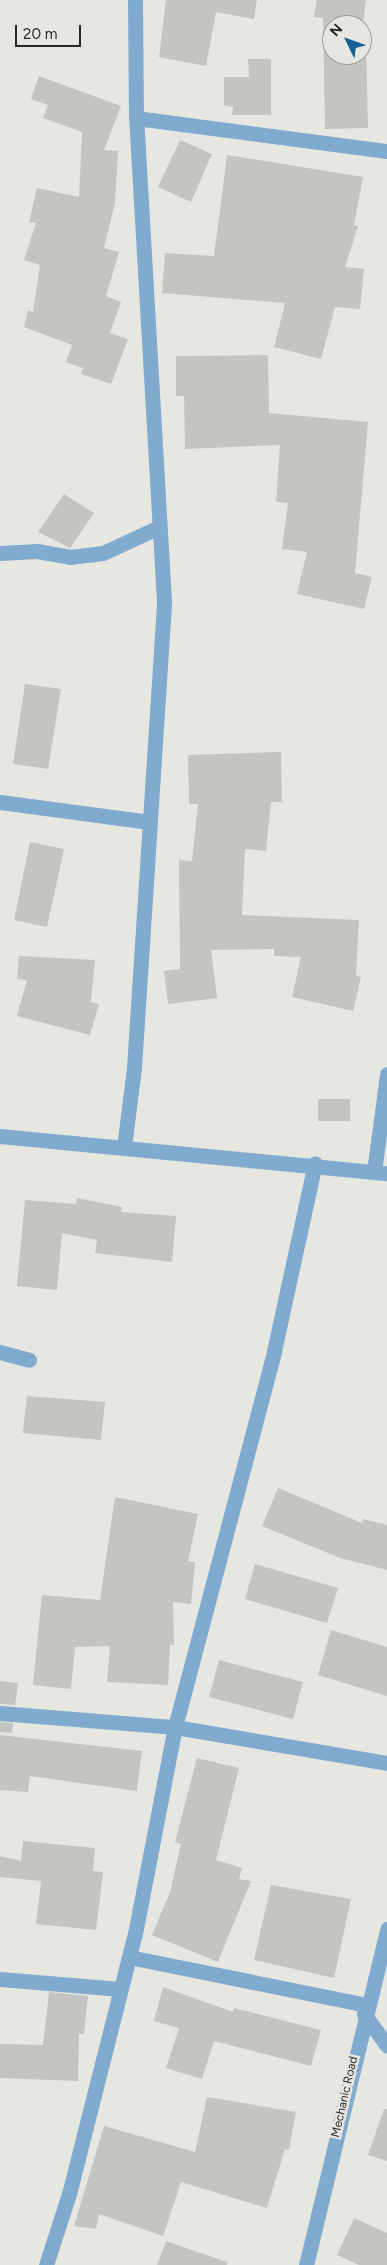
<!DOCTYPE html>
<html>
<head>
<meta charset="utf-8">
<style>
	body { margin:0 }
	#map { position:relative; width:387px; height:2265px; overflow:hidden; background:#e7e7e2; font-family:Figtree,sans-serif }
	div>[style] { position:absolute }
	.building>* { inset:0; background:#c5c5bf }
	.street>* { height:15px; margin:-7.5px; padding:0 7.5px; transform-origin:7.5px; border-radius:7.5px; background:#81abce }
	span { translate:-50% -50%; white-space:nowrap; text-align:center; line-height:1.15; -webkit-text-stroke:5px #e7e7e2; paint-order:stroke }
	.street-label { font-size:12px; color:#262624 }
	.north { position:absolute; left:322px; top:15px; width:50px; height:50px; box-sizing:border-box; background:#e7e7e2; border:1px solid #9a9a96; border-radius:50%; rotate:312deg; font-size:14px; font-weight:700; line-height:20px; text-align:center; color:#262624 }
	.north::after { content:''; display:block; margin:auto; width:18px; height:22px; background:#156094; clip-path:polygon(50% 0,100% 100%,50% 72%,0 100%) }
	.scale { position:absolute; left:15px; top:25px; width:66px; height:22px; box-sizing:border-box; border:2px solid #262624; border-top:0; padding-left:6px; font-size:15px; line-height:18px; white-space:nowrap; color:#262624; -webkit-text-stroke:4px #e7e7e2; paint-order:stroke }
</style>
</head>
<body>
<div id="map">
	<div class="building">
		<div style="clip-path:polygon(166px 0,257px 0,254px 19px,216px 12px,206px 66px,159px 57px)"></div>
		<div style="clip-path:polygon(317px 0,366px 0,362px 33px,362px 25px,332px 25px,332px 55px,362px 55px,362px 41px,366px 41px,368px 128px,325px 129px,323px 18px,314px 17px)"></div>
		<div style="clip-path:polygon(248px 59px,271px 59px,271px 115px,232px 115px,233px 107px,224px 105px,224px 77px,249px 77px)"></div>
		<div style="clip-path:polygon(39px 76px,121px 106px,104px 150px,118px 151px,115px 203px,104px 248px,119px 252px,106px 296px,121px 302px,110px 333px,128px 339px,111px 384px,81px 374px,83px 368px,66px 362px,72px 345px,24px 327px,28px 310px,33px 312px,40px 265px,24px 260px,36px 223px,29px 222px,37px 188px,79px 197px,82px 132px,43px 118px,48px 105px,31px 99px)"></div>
		<div style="clip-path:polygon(180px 140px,212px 154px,191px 202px,158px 187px)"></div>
		<div style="clip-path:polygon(227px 155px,363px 177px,354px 225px,358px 226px,345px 267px,364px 269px,360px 309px,335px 307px,321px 359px,274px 347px,285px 303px,162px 293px,165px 253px,214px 256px)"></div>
		<div style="clip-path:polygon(268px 355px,269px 413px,368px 422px,355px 573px,372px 577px,364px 609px,297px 594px,307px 552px,282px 549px,288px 503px,276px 502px,280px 445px,185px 449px,184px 396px,176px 396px,176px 356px)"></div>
		<div style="clip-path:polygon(64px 494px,94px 513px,70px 548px,38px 532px)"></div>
		<div style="clip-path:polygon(25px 684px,61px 689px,48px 769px,13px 764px)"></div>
		<div style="clip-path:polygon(281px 752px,282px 802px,271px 802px,266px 851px,245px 849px,242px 915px,359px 920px,356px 976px,361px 977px,353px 1011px,292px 997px,301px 957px,274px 956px,274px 949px,211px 950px,217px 998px,168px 1004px,164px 971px,180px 969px,179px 860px,192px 861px,198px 804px,189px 804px,188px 755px)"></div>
		<div style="clip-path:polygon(30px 842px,64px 849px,47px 927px,14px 920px)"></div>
		<div style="clip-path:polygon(19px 956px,95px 960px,91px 1002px,99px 1004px,90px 1035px,17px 1016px,27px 980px,17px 979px)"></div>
		<div style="clip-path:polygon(318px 1099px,350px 1099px,350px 1121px,318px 1121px)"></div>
		<div style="clip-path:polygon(77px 1198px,122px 1207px,121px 1212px,176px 1216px,172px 1262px,95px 1253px,97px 1240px,62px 1233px,57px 1290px,17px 1286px,25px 1200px,76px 1204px)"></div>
		<div style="clip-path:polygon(27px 1396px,105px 1402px,101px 1440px,23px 1433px)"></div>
		<div style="clip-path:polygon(278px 1488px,362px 1523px,363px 1519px,387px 1525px,387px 1570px,340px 1558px,262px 1526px)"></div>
		<div style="clip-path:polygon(115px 1497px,198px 1514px,188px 1561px,195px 1562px,191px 1604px,173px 1602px,174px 1645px,170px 1645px,168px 1685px,107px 1682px,110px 1646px,75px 1647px,71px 1689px,33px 1685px,42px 1595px,100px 1600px)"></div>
		<div style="clip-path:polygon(255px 1564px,338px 1588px,327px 1623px,245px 1599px)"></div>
		<div style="clip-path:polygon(331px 1630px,387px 1647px,387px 1696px,318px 1675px)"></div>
		<div style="clip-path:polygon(219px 1660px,303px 1682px,293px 1719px,209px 1697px)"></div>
		<div style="clip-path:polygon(0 1681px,18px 1683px,15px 1705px,0 1704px)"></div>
		<div style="clip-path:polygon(0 1722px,13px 1723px,12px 1733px,0 1732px)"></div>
		<div style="clip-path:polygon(0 1735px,142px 1751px,137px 1791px,30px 1776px,28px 1792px,0 1790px)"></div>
		<div style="clip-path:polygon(197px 1758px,239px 1768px,216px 1860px,242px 1868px,239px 1879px,251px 1881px,218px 1962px,152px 1935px,170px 1892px,181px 1844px,175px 1842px)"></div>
		<div style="clip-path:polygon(23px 1841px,95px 1848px,93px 1871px,103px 1872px,96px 1930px,36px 1924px,41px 1881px,0 1877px,0 1856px,21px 1861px)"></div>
		<div style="clip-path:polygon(271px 1885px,351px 1899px,334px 1978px,254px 1960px)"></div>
		<div style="clip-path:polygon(163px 1987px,233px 2012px,234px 2008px,321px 2030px,311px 2066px,214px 2041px,202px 2079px,166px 2068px,179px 2028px,154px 2021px)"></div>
		<div style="clip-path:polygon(49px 1992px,88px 1996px,84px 2034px,79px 2034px,78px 2081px,0 2078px,0 2044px,43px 2045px)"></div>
		<div style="clip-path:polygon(207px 2097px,296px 2112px,289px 2150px,285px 2149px,267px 2208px,181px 2182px,163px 2236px,99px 2214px,96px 2229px,74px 2226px,104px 2126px,195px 2152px)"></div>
		<div style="clip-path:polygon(384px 2109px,387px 2109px,387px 2161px,368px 2155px)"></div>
		<div style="clip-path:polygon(354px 2218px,387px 2233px,387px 2265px,359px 2265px,337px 2255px)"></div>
		<div style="clip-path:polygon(166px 2241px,227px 2262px,227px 2265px,157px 2265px)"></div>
	</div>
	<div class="street">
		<div style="left:136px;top:118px;width:253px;rotate:7.5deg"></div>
		<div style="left:0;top:553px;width:37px;rotate:-3deg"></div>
		<div style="left:37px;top:551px;width:34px;rotate:10deg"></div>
		<div style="left:70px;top:557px;width:33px;rotate:-7deg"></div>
		<div style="left:103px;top:553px;width:62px;rotate:-24.9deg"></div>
		<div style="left:0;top:802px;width:151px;rotate:7.6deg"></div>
		<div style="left:0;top:1136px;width:389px;rotate:5.5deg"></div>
		<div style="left:124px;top:1147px;width:80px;rotate:-82.8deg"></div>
		<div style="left:134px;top:1068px;width:468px;rotate:-86.3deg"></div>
		<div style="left:164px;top:601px;width:484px;rotate:-93.3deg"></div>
		<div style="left:136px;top:118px;width:118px;rotate:-90.5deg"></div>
		<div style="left:374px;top:1172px;width:99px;rotate:-82.4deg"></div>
		<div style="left:0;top:1352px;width:30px;rotate:15deg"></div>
		<div style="left:0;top:1713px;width:176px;rotate:4.6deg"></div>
		<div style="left:175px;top:1727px;width:215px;rotate:9.6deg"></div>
		<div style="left:129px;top:1957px;width:242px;rotate:11.4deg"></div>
		<div style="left:0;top:1979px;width:121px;rotate:4.7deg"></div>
		<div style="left:364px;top:2014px;width:39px;rotate:54deg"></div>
		<div style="left:46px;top:2265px;width:75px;rotate:-72.1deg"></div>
		<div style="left:69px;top:2194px;width:268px;rotate:-75.8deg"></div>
		<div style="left:135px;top:1934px;width:211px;rotate:-79.1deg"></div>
		<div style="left:175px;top:1727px;width:389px;rotate:-75.2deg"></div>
		<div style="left:274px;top:1351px;width:192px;rotate:-77.7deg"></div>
		<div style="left:306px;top:2265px;width:346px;rotate:-76.4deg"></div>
	</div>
	<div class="street-label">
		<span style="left:345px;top:2097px;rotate:-77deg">Mechanic Road</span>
	</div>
	<div class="north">N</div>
	<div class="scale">20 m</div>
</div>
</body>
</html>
